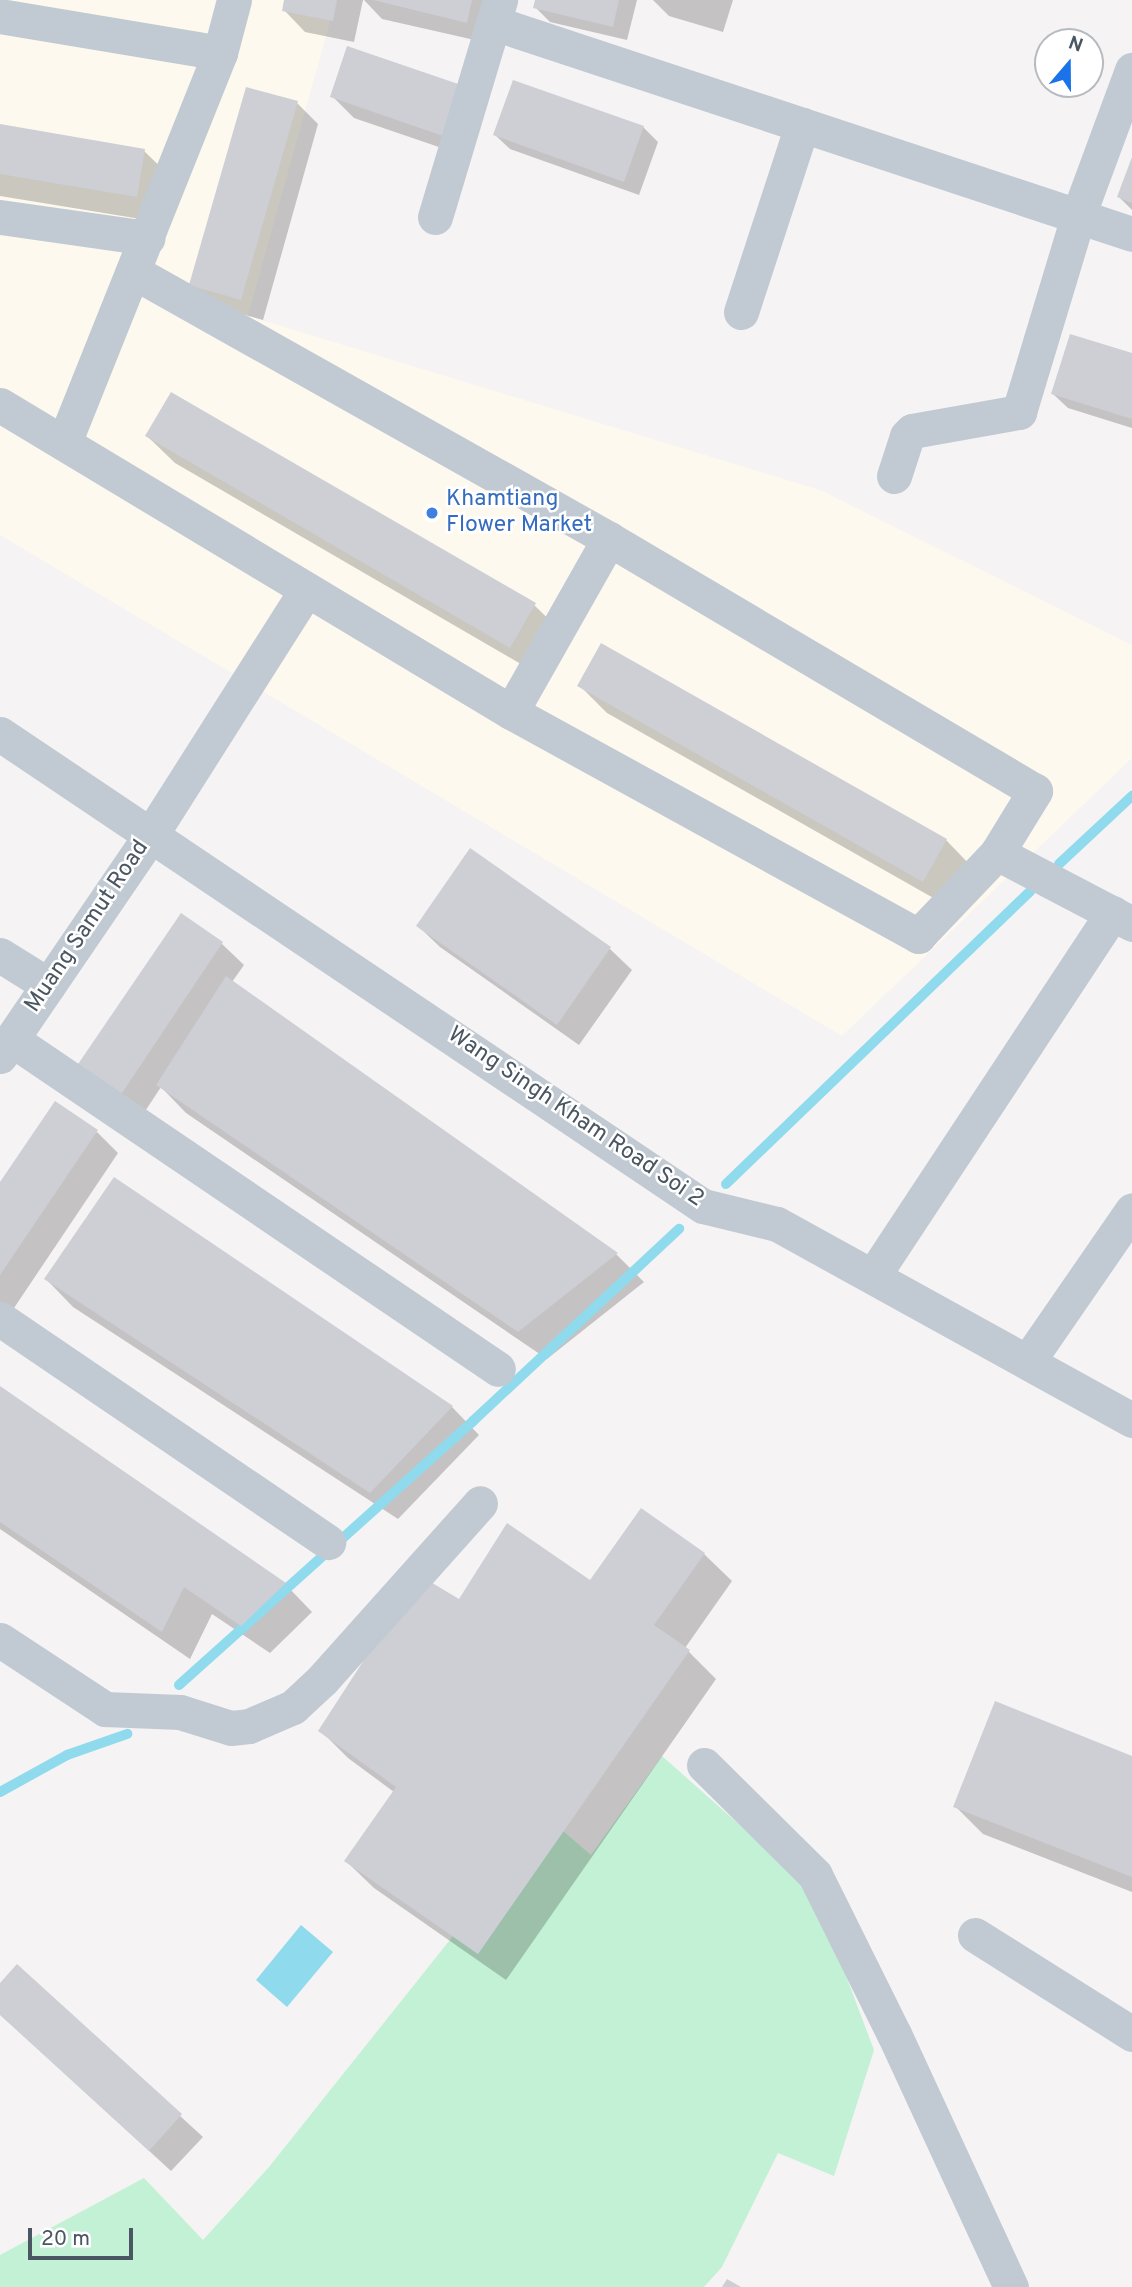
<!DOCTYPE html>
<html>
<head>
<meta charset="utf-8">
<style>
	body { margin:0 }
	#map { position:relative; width:1132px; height:2287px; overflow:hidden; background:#f5f3f3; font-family:Overpass,sans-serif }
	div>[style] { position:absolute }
	.commercial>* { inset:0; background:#fdf9ef }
	.green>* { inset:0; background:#c3f1d5 }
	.water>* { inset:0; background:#90daee }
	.shadow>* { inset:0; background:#0003 }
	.stream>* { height:10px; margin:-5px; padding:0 5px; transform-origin:5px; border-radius:5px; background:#90daee }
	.building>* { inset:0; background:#cdcfd5 }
	.minor>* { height:35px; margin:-17.5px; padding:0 17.5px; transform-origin:17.5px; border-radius:17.5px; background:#c1cad2 }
	.dots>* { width:19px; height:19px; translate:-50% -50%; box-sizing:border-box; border:4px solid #fff; border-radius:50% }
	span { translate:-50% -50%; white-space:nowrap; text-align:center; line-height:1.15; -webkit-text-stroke:5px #fff; paint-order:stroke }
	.shop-label { font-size:23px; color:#366cbe }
	.left { translate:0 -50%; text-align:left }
	.street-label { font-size:23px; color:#4a5661 }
	.north { position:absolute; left:1034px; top:28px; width:70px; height:70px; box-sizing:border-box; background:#fff; border:2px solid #b7bbc0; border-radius:50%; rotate:20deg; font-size:19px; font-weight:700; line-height:28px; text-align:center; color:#4a5661 }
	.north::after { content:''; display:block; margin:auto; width:24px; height:32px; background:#1a73e8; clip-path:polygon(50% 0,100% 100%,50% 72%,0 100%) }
	.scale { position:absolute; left:28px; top:2228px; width:105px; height:32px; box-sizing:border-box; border:4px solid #4a5661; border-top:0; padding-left:9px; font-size:21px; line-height:24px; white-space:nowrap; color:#4a5661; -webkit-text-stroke:5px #fff; paint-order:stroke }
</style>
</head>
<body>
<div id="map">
	<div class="commercial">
		<div style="clip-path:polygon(0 0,336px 0,248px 316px,820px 490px,1132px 645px,1132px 758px,842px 1036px,0 535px)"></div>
	</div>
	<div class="green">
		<div style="clip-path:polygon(662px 1756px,814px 1891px,874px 2050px,834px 2176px,778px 2153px,722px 2267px,704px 2287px,0 2287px,0 2255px,144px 2178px,203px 2240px,269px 2167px,453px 1936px,478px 1954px,563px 1831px,591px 1855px)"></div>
	</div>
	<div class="water">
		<div style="clip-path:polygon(301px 1925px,333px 1952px,287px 2007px,256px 1980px)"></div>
	</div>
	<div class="shadow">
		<div style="clip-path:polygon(286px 0,363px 0,354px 42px,305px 32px,284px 10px)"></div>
		<div style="clip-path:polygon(364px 0,498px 0,488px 43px,382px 19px)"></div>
		<div style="clip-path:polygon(537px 0,637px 0,627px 40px,550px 22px,535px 7px)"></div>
		<div style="clip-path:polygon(653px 0,733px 0,723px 32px,669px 16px)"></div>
		<div style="clip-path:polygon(348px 49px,468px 157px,354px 118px,332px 96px)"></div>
		<div style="clip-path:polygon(297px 103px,318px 124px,263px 320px,213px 306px,191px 284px)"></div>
		<div style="clip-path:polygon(0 126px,144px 151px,172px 178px,165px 223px,0 196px)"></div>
		<div style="clip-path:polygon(643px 127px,658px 142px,639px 195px,510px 149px,495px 135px)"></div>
		<div style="clip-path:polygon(1132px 161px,1132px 210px,1119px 197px)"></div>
		<div style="clip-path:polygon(1132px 355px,1132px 428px,1068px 408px,1053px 394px)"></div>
		<div style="clip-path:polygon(147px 436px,534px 605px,562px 632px,538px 674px,175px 463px)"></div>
		<div style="clip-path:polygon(579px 685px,946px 840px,973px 868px,951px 908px,607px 713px)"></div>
		<div style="clip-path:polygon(471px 851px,610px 949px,632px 970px,579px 1045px,440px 947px,418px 926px)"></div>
		<div style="clip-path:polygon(181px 915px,222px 944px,244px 965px,232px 982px,617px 1255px,644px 1282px,547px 1359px,186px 1113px,161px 1087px,140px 1119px,98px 1091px)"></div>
		<div style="clip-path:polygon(97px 1132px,118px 1153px,12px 1311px,0 1303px,0 1185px)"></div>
		<div style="clip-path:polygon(115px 1179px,452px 1407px,479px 1435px,398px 1519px,73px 1307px,46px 1279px)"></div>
		<div style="clip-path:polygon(0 1388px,285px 1584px,312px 1612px,270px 1653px,212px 1614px,190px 1659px,0 1529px)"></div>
		<div style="clip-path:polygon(704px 1554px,732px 1581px,685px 1648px,716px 1679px,506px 1980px,374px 1888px,346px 1861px,394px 1792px,348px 1758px,321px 1731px,460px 1601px,591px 1583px)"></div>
		<div style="clip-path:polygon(1132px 1757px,1132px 1892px,983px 1834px,955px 1806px)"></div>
		<div style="clip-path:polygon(17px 1966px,203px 2137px,171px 2171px,0 2014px,0 1985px)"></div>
	</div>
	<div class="stream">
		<div style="left:1059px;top:864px;width:100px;rotate:-43deg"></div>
		<div style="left:726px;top:1184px;width:422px;rotate:-43.9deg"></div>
		<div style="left:179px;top:1685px;width:395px;rotate:-41.9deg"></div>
		<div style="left:473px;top:1421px;width:282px;rotate:-43deg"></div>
		<div style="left:0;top:1792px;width:77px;rotate:-28.9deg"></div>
		<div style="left:67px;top:1755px;width:64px;rotate:-19.3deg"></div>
	</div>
	<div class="building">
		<div style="clip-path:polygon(284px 0,337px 0,333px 21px,282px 11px)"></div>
		<div style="clip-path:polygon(373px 0,472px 0,467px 23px)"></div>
		<div style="clip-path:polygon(535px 0,619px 0,613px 27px,533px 8px)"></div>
		<div style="clip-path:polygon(347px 46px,464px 86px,446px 137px,330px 97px)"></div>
		<div style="clip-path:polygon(513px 80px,644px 126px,624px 182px,493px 135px)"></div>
		<div style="clip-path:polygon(246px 87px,298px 101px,241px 300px,189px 285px)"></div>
		<div style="clip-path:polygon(0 124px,145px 149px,137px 197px,0 174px)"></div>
		<div style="clip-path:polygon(1132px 157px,1132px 203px,1117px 197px)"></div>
		<div style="clip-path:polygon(1070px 334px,1132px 353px,1132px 419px,1051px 394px)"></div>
		<div style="clip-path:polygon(171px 392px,536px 603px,510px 648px,145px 436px)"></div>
		<div style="clip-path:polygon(601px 643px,947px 839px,923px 882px,577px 686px)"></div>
		<div style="clip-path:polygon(470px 848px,611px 947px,557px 1025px,416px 926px)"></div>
		<div style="clip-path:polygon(181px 913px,223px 942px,118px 1099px,74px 1070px)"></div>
		<div style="clip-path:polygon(226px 976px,618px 1253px,518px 1332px,156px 1085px)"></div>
		<div style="clip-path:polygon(55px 1101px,98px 1130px,0 1275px,0 1182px)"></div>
		<div style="clip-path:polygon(114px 1177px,453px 1406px,370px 1493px,44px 1279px)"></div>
		<div style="clip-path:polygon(0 1386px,286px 1583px,241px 1626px,184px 1587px,162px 1632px,0 1522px)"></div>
		<div style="clip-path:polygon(641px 1508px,705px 1553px,654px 1625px,690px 1650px,478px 1954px,344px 1861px,396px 1787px,318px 1731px,419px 1575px,459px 1599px,507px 1523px,590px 1580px)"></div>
		<div style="clip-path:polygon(995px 1701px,1132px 1756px,1132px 1877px,953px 1807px)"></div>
		<div style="clip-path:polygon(17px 1964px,182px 2114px,149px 2151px,0 2015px,0 1983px)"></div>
		<div style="clip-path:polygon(727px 2279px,741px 2287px,722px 2287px)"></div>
	</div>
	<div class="minor">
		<div style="left:0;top:16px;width:223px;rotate:9.5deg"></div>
		<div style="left:494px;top:23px;width:672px;rotate:18.3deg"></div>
		<div style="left:0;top:217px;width:149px;rotate:8.1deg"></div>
		<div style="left:435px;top:217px;width:227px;rotate:-73.3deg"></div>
		<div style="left:741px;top:312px;width:197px;rotate:-71.9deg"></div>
		<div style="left:0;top:405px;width:596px;rotate:31deg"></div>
		<div style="left:511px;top:712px;width:465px;rotate:28.8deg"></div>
		<div style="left:918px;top:936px;width:115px;rotate:-46.4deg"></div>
		<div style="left:997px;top:853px;width:73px;rotate:-58.5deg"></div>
		<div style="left:1035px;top:791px;width:495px;rotate:-149.4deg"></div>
		<div style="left:609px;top:539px;width:545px;rotate:-150.66deg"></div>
		<div style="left:64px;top:443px;width:420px;rotate:-68.2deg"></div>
		<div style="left:220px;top:53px;width:55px;rotate:-75.2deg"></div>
		<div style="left:894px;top:476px;width:42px;rotate:-72deg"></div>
		<div style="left:907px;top:436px;width:7px;rotate:-45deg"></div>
		<div style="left:912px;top:431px;width:109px;rotate:-10.1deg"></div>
		<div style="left:1019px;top:412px;width:205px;rotate:-73.2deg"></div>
		<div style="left:1078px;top:216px;width:156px;rotate:-69.7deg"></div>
		<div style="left:511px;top:712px;width:199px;rotate:-60.5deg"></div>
		<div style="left:0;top:734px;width:847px;rotate:33.88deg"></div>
		<div style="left:703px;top:1206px;width:76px;rotate:13.7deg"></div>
		<div style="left:777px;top:1224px;width:406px;rotate:28.9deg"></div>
		<div style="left:997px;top:853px;width:153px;rotate:27.7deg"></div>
		<div style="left:0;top:955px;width:57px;rotate:32deg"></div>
		<div style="left:11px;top:1039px;width:588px;rotate:34.12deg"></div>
		<div style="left:0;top:1056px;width:270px;rotate:-55.7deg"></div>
		<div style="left:152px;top:833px;width:288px;rotate:-57.6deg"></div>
		<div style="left:873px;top:1276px;width:435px;rotate:-56.6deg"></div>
		<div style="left:0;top:1319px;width:397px;rotate:34.2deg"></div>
		<div style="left:1028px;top:1361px;width:183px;rotate:-55.4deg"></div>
		<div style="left:0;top:1640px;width:126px;rotate:33.3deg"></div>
		<div style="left:105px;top:1709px;width:75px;rotate:2.3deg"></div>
		<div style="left:180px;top:1712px;width:53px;rotate:17.4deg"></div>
		<div style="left:231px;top:1728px;width:18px;rotate:-6deg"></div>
		<div style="left:249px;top:1726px;width:48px;rotate:-23.4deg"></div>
		<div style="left:293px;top:1707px;width:40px;rotate:-43deg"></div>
		<div style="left:322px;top:1680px;width:237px;rotate:-48.2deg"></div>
		<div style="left:704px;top:1765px;width:156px;rotate:44.7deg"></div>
		<div style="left:815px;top:1875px;width:178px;rotate:63.6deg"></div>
		<div style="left:894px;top:2034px;width:279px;rotate:65.2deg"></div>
		<div style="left:975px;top:1935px;width:186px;rotate:32.2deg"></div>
	</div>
	<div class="dots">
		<div style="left:432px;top:513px;background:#3f7fe0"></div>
	</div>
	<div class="shop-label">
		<span class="left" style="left:446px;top:513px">Khamtiang<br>Flower Market</span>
	</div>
	<div class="street-label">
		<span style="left:88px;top:927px;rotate:-56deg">Muang Samut Road</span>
		<span style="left:575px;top:1118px;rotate:34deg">Wang Singh Kham Road Soi 2</span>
	</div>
	<div class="north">N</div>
	<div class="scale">20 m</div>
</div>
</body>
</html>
